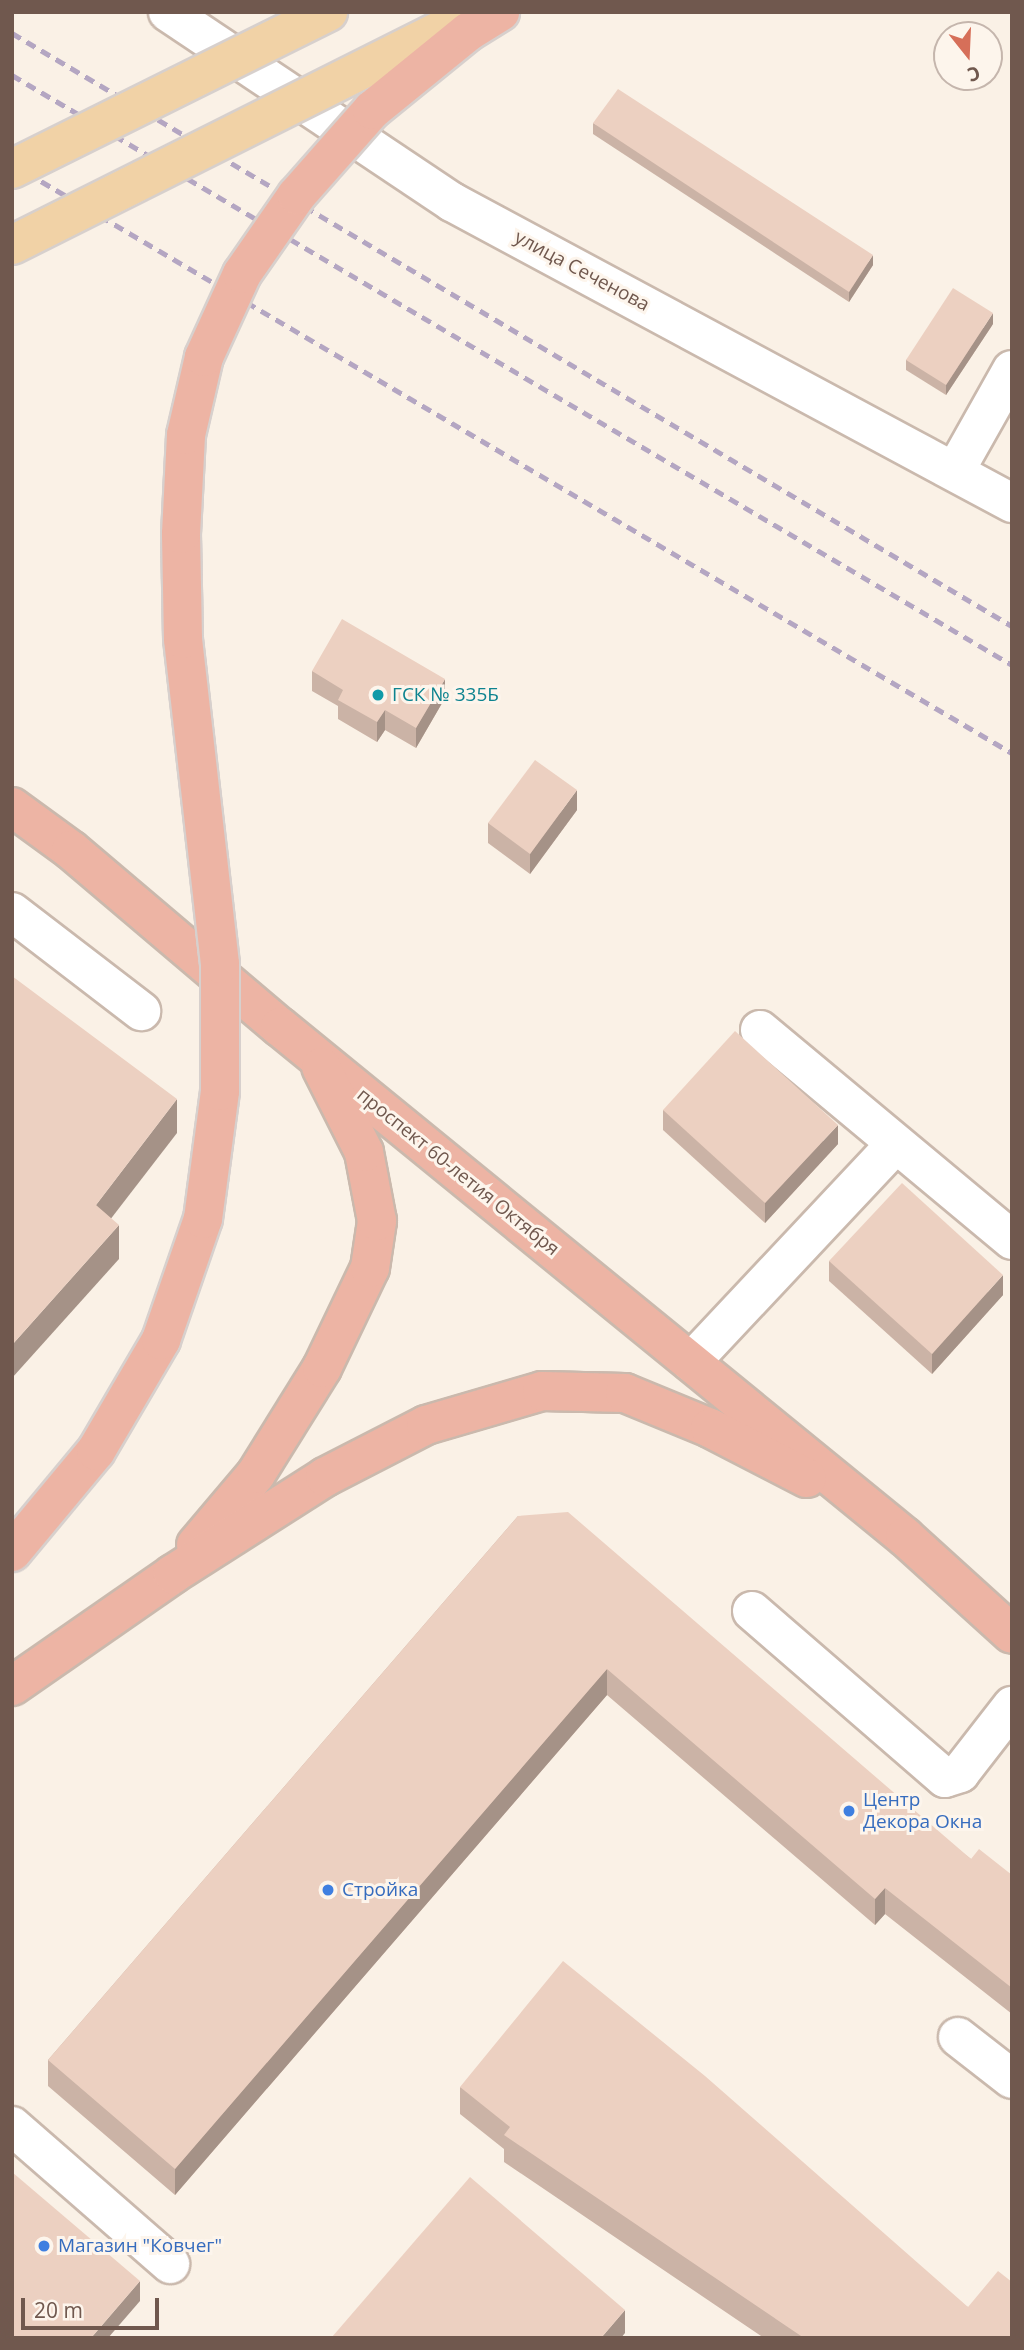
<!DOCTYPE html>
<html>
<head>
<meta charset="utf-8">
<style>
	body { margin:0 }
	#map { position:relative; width:1024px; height:2350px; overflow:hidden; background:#faf1e6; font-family:"Open Sans",sans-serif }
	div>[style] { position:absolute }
	.roads { filter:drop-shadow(2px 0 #cab9ad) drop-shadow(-2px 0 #cab9ad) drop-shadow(0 2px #cab9ad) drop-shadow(0 -2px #cab9ad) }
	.minor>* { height:38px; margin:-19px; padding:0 19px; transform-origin:19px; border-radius:19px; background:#fff }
	.highway>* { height:38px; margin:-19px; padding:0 19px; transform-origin:19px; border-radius:19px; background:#edb4a4 }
	.rail>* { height:5px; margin-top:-2.5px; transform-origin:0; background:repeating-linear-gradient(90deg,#b4a6c2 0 10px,transparent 0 17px) }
	.bridges { filter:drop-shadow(2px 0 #d7d0cd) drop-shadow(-2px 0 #d7d0cd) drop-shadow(0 2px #d7d0cd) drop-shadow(0 -2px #d7d0cd) }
	.major-bridge>* { height:38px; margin:-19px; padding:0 19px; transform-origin:19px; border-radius:19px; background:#f1d2a6 }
	.highway-bridge>* { height:38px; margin:-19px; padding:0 19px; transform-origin:19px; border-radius:19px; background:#edb4a4 }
	.wall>* { inset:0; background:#cbb3a6 }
	.shaded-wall>* { inset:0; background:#a59287 }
	.building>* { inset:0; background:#ecd0c1 }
	.dots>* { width:19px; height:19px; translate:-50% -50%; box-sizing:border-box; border:4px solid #fdf5ec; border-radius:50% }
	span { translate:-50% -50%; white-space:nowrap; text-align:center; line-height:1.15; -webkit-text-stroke:6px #fdf5ec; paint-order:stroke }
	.street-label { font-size:19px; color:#70584e }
	.culture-label { font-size:19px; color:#0d838f }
	.left { translate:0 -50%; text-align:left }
	.shop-label { font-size:19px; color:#366cbe }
	.frame { position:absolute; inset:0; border:14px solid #70584e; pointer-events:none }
	.north { position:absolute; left:933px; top:21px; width:70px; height:70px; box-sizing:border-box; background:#fdf5ec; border:2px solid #c5b6ad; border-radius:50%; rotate:162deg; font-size:19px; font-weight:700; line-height:28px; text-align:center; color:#70584e }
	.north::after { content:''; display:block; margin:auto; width:24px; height:32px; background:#d66f59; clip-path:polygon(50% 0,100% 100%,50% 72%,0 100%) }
	.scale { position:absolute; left:21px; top:2298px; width:138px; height:32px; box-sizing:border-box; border:4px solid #70584e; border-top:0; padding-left:9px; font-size:21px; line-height:24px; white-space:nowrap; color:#70584e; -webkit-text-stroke:5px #fdf5ec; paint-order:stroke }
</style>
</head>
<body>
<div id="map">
	<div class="roads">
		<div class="minor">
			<div style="left:168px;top:12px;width:342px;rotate:33.8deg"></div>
			<div style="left:452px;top:202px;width:636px;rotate:28.26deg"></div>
			<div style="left:955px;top:471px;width:116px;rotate:-60.6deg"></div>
			<div style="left:12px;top:912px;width:163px;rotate:37.5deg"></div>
			<div style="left:760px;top:1030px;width:328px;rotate:39.8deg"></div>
			<div style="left:691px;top:1362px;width:299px;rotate:-46.8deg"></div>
			<div style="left:752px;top:1611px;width:255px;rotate:40.9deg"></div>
			<div style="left:945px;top:1778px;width:16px;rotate:-18deg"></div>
			<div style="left:960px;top:1773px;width:85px;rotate:-52.2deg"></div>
			<div style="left:958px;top:2037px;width:68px;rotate:37.9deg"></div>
			<div style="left:12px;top:2126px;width:210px;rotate:41.1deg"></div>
		</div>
		<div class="highway">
			<div style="left:12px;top:807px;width:73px;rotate:36.1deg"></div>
			<div style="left:71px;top:850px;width:274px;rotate:40.3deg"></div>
			<div style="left:280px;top:1027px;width:807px;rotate:39.21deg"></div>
			<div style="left:905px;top:1537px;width:144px;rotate:42.2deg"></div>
			<div style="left:196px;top:1545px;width:93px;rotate:-49.8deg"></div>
			<div style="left:256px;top:1474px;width:125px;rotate:-58.1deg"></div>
			<div style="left:322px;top:1368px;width:111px;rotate:-64.4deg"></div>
			<div style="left:370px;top:1268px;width:48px;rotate:-81.5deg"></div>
			<div style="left:377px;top:1221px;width:70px;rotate:-100.7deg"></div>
			<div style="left:364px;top:1152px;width:95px;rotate:-116.8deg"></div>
			<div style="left:12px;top:1686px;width:196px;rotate:-34.8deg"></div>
			<div style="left:173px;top:1574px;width:180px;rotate:-32.5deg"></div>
			<div style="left:325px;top:1477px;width:114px;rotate:-27.2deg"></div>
			<div style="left:426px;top:1425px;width:121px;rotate:-16.3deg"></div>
			<div style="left:542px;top:1391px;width:83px;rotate:1.4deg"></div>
			<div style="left:625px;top:1393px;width:92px;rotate:22.4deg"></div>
			<div style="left:710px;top:1428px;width:109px;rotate:27.3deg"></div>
		</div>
	</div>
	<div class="rail">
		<div style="left:12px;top:33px;width:1163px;rotate:30.67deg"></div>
		<div style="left:12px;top:75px;width:1161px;rotate:30.54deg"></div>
		<div style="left:12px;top:164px;width:1161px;rotate:30.5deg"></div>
	</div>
	<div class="bridges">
		<div class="major-bridge">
			<div style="left:12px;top:169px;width:353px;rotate:-26.4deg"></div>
			<div style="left:12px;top:245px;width:520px;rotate:-26.61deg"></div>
		</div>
		<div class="highway-bridge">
			<div style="left:12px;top:1552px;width:131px;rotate:-50.3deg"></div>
			<div style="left:96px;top:1451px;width:129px;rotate:-59.6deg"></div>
			<div style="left:161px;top:1340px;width:128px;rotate:-70.9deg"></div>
			<div style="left:203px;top:1219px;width:129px;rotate:-82.4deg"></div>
			<div style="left:220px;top:1091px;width:127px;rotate:-90deg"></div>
			<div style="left:220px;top:964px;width:327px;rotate:-96.5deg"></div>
			<div style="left:183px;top:639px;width:105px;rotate:-91.1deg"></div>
			<div style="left:181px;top:534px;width:99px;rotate:-87.1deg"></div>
			<div style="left:186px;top:435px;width:80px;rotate:-77deg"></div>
			<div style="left:204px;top:357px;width:91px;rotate:-65.4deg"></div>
			<div style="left:242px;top:274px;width:96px;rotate:-55.2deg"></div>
			<div style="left:297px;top:195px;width:113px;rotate:-48.6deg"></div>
			<div style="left:372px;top:110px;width:124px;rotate:-39.1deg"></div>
			<div style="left:468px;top:32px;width:38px;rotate:-32deg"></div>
		</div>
	</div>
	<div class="wall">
		<div style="clip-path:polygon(593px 123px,873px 265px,849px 302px,593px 134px)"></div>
		<div style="clip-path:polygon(993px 324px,946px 395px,906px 370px,906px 360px)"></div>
		<div style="clip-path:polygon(312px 671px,445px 698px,416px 748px,385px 730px,377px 742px,338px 719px,338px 706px,312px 691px)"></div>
		<div style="clip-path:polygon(577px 810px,530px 874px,488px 843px,488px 823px)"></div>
		<div style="clip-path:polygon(663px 1110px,838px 1144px,765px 1223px,663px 1130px)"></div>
		<div style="clip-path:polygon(829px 1261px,1003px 1295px,932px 1374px,829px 1281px)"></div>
		<div style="clip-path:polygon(518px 1516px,971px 1859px,1012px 1875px,1012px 2014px,885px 1914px,875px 1925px,607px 1695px,175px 2195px,48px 2086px,48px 2060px)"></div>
		<div style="clip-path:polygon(460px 2087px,968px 2307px,1012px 2338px,764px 2338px,504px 2162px,504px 2149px,460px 2114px)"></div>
	</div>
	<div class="shaded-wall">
		<div style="clip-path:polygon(873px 255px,873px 265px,849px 302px,849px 292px)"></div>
		<div style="clip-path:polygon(993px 313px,993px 324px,946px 395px,946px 385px)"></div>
		<div style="clip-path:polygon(445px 679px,445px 698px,416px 748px,416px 728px)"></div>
		<div style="clip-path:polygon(385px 710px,385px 730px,377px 742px,377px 722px)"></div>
		<div style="clip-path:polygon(577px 790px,577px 810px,530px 874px,530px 854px)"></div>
		<div style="clip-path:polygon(177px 1099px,177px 1133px,96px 1238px,96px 1205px)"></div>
		<div style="clip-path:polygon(838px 1125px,838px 1144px,765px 1223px,765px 1203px)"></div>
		<div style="clip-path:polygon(119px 1225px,119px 1259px,12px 1378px,12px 1345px)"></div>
		<div style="clip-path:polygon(1003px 1275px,1003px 1295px,932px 1374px,932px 1354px)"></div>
		<div style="clip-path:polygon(607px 1669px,607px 1695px,175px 2195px,175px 2169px)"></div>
		<div style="clip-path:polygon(885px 1888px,885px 1914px,875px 1925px,875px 1899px)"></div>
		<div style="clip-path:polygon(140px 2281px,140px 2301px,108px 2338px,91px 2338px)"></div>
		<div style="clip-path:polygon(625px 2310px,625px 2333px,621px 2338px,601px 2338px)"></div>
	</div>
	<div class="building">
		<div style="clip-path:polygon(618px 89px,873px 255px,849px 292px,593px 123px)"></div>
		<div style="clip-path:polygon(953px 288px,993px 313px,946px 385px,906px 360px)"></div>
		<div style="clip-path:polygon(342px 619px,445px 679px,416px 728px,385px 710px,377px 722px,338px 700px,343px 690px,312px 671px)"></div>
		<div style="clip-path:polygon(535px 760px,577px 790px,530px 854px,488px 823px)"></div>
		<div style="clip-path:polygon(12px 976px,177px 1099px,96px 1205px,119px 1225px,12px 1345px)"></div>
		<div style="clip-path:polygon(735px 1031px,838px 1125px,765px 1203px,663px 1110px)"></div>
		<div style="clip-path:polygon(902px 1183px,1003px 1275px,932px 1354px,829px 1261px)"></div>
		<div style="clip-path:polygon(568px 1512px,971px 1859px,979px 1849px,1012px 1875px,1012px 1988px,885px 1888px,875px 1899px,607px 1669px,175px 2169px,48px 2060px,518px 1516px)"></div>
		<div style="clip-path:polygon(563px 1961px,705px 2076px,968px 2307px,998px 2271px,1012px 2282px,1012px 2338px,804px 2338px,504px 2135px,510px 2127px,460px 2087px)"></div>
		<div style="clip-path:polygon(12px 2172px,140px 2281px,91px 2338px,12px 2338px)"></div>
		<div style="clip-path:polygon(470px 2177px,625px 2310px,601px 2338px,333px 2338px,332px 2337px)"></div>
	</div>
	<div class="dots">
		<div style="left:378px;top:695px;background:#0f9aa8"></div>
		<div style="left:849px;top:1811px;background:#3f7fe0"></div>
		<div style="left:328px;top:1890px;background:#3f7fe0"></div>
		<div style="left:44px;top:2246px;background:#3f7fe0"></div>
	</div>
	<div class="street-label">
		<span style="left:582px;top:271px;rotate:28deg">улица Сеченова</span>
		<span style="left:458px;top:1172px;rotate:39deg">проспект 60-летия Октября</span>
	</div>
	<div class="culture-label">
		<span class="left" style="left:392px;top:695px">ГСК № 335Б</span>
	</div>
	<div class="shop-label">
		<span class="left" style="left:863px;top:1811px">Центр<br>Декора Окна</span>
		<span class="left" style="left:342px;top:1890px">Стройка</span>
		<span class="left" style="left:58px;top:2246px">Магазин "Ковчег"</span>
	</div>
	<div class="frame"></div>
	<div class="north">С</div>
	<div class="scale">20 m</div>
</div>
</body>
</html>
